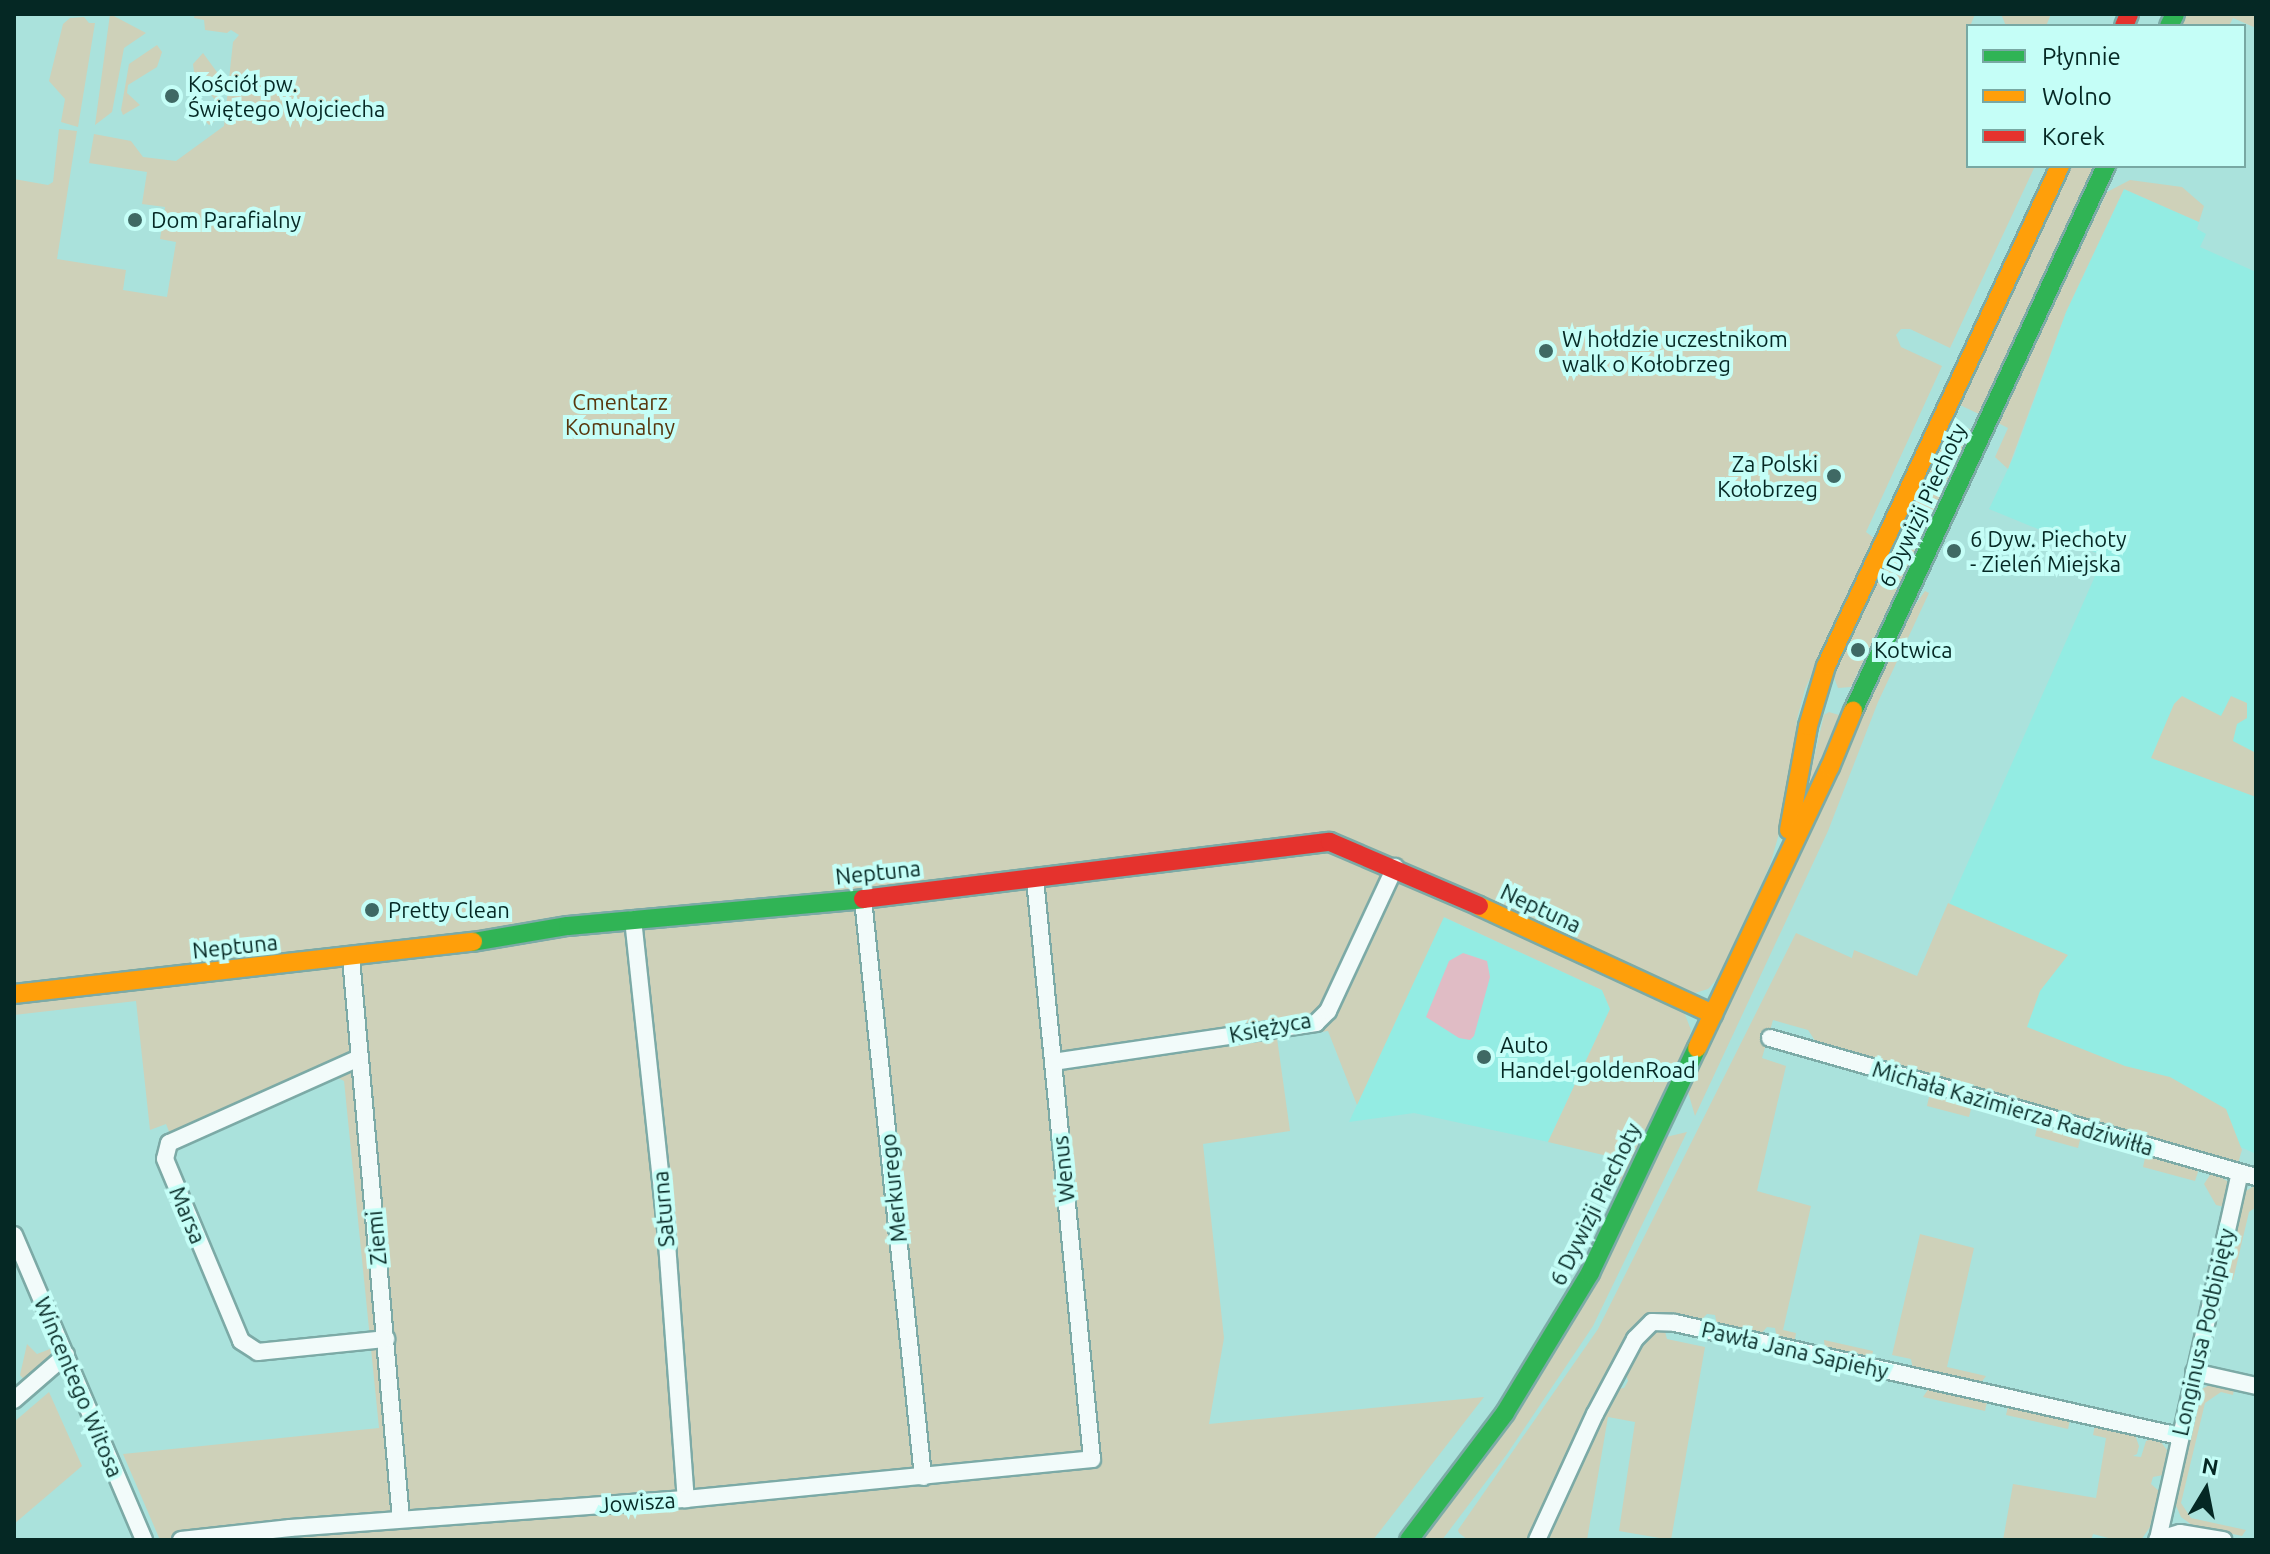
<!DOCTYPE html>
<html>
<head>
<meta charset="utf-8">
<style>
	body { margin:0 }
	#map { position:relative; width:2270px; height:1554px; overflow:hidden; background:#aae2dc; font-family:Ubuntu,sans-serif }
	div>[style] { position:absolute }
	.built>* { inset:0; background:#93ece3 }
	.green>* { inset:0; background:#ced1b9 }
	.water>* { inset:0; background:#e0bcc5 }
	.roads { filter:drop-shadow(2px 0 #7caaa6) drop-shadow(-2px 0 #7caaa6) drop-shadow(0 2px #7caaa6) drop-shadow(0 -2px #7caaa6) }
	.street>* { height:16px; margin:-8px; padding:0 8px; transform-origin:8px; border-radius:8px; background:#f2fbfa }
	.fast>* { height:18px; margin:-9px; padding:0 9px; transform-origin:9px; border-radius:9px; background:#30b455 }
	.slow>* { height:18px; margin:-9px; padding:0 9px; transform-origin:9px; border-radius:9px; background:#ff9f0a }
	.jam>* { height:18px; margin:-9px; padding:0 9px; transform-origin:9px; border-radius:9px; background:#e5322d }
	.dots>* { width:22px; height:22px; translate:-50% -50%; box-sizing:border-box; border:4px solid #c5fef7; border-radius:50% }
	span { translate:-50% -50%; white-space:nowrap; text-align:center; line-height:1.15; -webkit-text-stroke:8px #c5fef7; paint-order:stroke }
	.poi-label { font-size:22px; color:#052824 }
	.left { translate:0 -50%; text-align:left }
	.right { translate:-100% -50%; text-align:right }
	.park-label { font-size:22px; color:#59370e }
	.street-label { font-size:22px; color:#052824 }
	.frame { position:absolute; inset:0; border:16px solid #052824; pointer-events:none }
	.legend { position:absolute; left:1966px; top:24px; width:280px; height:144px; box-sizing:border-box; background:#c5fef7; border:2px solid #78a8a3; margin:0; padding:10px 14px; list-style:none; font-size:24px; color:#052824 }
	.legend li { display:flex; align-items:center; gap:16px; height:40px }
	.legend b { width:40px; border:2px solid #78a8a3 }
	.north { position:absolute; left:2166px; top:1450px; width:80px; height:80px; -webkit-text-stroke:6px #c5fef7; paint-order:stroke; rotate:10deg; font-size:22px; font-weight:700; line-height:32px; text-align:center; color:#052824 }
	.north::after { content:''; display:block; margin:auto; width:28px; height:36px; background:#052824; clip-path:polygon(50% 0,100% 100%,50% 72%,0 100%) }
</style>
</head>
<body>
<div id="map">
	<div class="built">
		<div style="clip-path:polygon(2124px 189px,2199px 222px,2197px 229px,2206px 234px,2200px 247px,2256px 272px,2256px 1154px,1909px 995px,2104px 556px,1989px 509px,2014px 456px,2066px 312px)"></div>
		<div style="clip-path:polygon(1443px 917px,1602px 990px,1610px 1009px,1548px 1142px,1414px 1113px,1349px 1122px)"></div>
	</div>
	<div class="green">
		<div style="clip-path:polygon(110px 14px,146px 33px,124px 48px,112px 112px,95px 125px)"></div>
		<div style="clip-path:polygon(195px 14px,1975px 14px,1967px 34px,1968px 166px,2035px 166px,1950px 348px,1910px 329px,1901px 329px,1896px 335px,1901px 347px,1942px 366px,1866px 532px,1874px 538px,1805px 689px,1797px 719px,1789px 799px,1770px 865px,1718px 978px,1708px 989px,1695px 993px,1684px 1012px,1691px 1030px,1688px 1043px,1621px 1183px,1603px 1188px,1616px 1158px,1548px 1142px,1610px 1009px,1602px 990px,1444px 917px,1357px 1105px,1328px 1031px,1277px 1038px,1290px 1131px,1203px 1144px,1224px 1338px,1209px 1424px,1484px 1397px,1373px 1540px,160px 1540px,123px 1454px,379px 1428px,344px 1081px,332px 1075px,176px 1149px,166px 1124px,150px 1130px,136px 1001px,14px 1015px,14px 179px,48px 185px,53px 182px,59px 129px,77px 131px,57px 259px,126px 270px,123px 290px,167px 297px,176px 242px,160px 239px,165px 207px,142px 204px,147px 172px,89px 163px,94px 134px,131px 141px,143px 157px,176px 161px,224px 126px,233px 42px,239px 35px,231px 30px,227px 33px,205px 30px,204px 20px,194px 18px)"></div>
		<div style="clip-path:polygon(2001px 14px,2051px 14px,2046px 26px,2006px 26px)"></div>
		<div style="clip-path:polygon(2186px 14px,2256px 14px,2256px 28px,2233px 18px,2229px 26px,2181px 26px)"></div>
		<div style="clip-path:polygon(84px 17px,89px 23px,95px 23px,78px 127px,61px 122px,65px 99px,49px 81px,63px 24px,70px 18px)"></div>
		<div style="clip-path:polygon(157px 45px,162px 52px,157px 67px,128px 85px,127px 93px,140px 105px,123px 115px,121px 110px,129px 64px)"></div>
		<div style="clip-path:polygon(203px 53px,222px 79px,216px 120px,209px 125px,199px 115px,214px 107px,215px 100px,194px 72px,193px 64px)"></div>
		<div style="clip-path:polygon(2071px 166px,2094px 166px,1979px 414px,1960px 405px)"></div>
		<div style="clip-path:polygon(2130px 180px,2182px 187px,2204px 206px,2199px 222px,2124px 189px,2066px 312px,2008px 469px,1995px 457px,2008px 428px,1998px 423px,2107px 192px)"></div>
		<div style="clip-path:polygon(1952px 421px,1972px 430px,1851px 687px,1838px 688px,1833px 675px)"></div>
		<div style="clip-path:polygon(1925px 591px,1929px 593px,1878px 702px,1828px 831px,1695px 1116px,1688px 1092px,1908px 615px)"></div>
		<div style="clip-path:polygon(2182px 696px,2221px 716px,2231px 696px,2247px 703px,2247px 718px,2237px 724px,2233px 741px,2256px 753px,2256px 797px,2151px 758px,2174px 704px)"></div>
		<div style="clip-path:polygon(1829px 712px,1839px 715px,1813px 785px,1809px 779px,1824px 715px)"></div>
		<div style="clip-path:polygon(1948px 903px,2068px 955px,2040px 991px,2027px 1027px,2125px 1066px,2170px 1077px,2226px 1109px,2242px 1150px,2238px 1163px,1818px 1045px,1808px 1030px,1773px 1020px,1762px 1058px,1786px 1066px,1757px 1191px,1811px 1206px,1783px 1330px,1796px 1333px,1795px 1339px,1777px 1339px,1775px 1328px,1767px 1327px,1760px 1335px,1717px 1325px,1715px 1315px,1707px 1314px,1700px 1321px,1661px 1313px,1644px 1319px,1632px 1331px,1589px 1411px,1529px 1540px,1468px 1540px,1459px 1533px,1458px 1530px,1598px 1329px,1796px 933px,1852px 958px,1854px 950px,1917px 976px)"></div>
		<div style="clip-path:polygon(1935px 1093px,1967px 1102px,1971px 1109px,1969px 1117px,1927px 1106px,1929px 1097px)"></div>
		<div style="clip-path:polygon(2043px 1124px,2075px 1133px,2080px 1140px,2078px 1148px,2035px 1136px,2037px 1128px)"></div>
		<div style="clip-path:polygon(1687px 1132px,1593px 1326px,1507px 1454px,1442px 1540px,1421px 1540px,1666px 1137px)"></div>
		<div style="clip-path:polygon(2151px 1155px,2195px 1167px,2198px 1172px,2195px 1181px,2143px 1167px,2145px 1158px)"></div>
		<div style="clip-path:polygon(2212px 1172px,2227px 1181px,2229px 1192px,2225px 1207px,2216px 1205px,2204px 1184px)"></div>
		<div style="clip-path:polygon(2256px 1185px,2256px 1207px,2249px 1212px,2233px 1280px,2224px 1278px,2244px 1192px)"></div>
		<div style="clip-path:polygon(1920px 1234px,1974px 1248px,1947px 1367px,1986px 1376px,1980px 1384px,1913px 1370px,1911px 1359px,1892px 1355px)"></div>
		<div style="clip-path:polygon(1664px 1328px,1667px 1339px,1705px 1347px,1671px 1540px,1619px 1531px,1635px 1422px,1608px 1417px,1587px 1540px,1546px 1540px,1601px 1417px,1617px 1389px,1624px 1388px,1628px 1381px,1626px 1374px,1646px 1336px)"></div>
		<div style="clip-path:polygon(1824px 1340px,1873px 1351px,1872px 1356px,1867px 1359px,1825px 1350px)"></div>
		<div style="clip-path:polygon(27px 1344px,37px 1354px,50px 1349px,53px 1358px,25px 1381px,20px 1375px)"></div>
		<div style="clip-path:polygon(2211px 1384px,2234px 1389px,2233px 1395px,2221px 1392px,2205px 1403px,2181px 1503px,2191px 1518px,2246px 1530px,2242px 1536px,2192px 1525px,2181px 1517px,2174px 1501px,2197px 1392px)"></div>
		<div style="clip-path:polygon(1929px 1388px,1987px 1402px,1985px 1411px,1923px 1397px)"></div>
		<div style="clip-path:polygon(49px 1392px,82px 1466px,14px 1524px,14px 1422px)"></div>
		<div style="clip-path:polygon(2008px 1406px,2070px 1420px,2068px 1429px,2006px 1415px)"></div>
		<div style="clip-path:polygon(2095px 1425px,2135px 1435px,2139px 1446px,2137px 1454px,2133px 1456px,2141px 1457px,2146px 1441px,2152px 1439px,2160px 1441px,2167px 1450px,2163px 1475px,2153px 1477px,2151px 1484px,2159px 1491px,2150px 1527px,2141px 1540px,2116px 1540px,2093px 1534px,2091px 1540px,2003px 1540px,2013px 1484px,2096px 1498px,2106px 1438px,2093px 1435px)"></div>
	</div>
	<div class="water">
		<div style="clip-path:polygon(1463px 953px,1487px 961px,1490px 977px,1474px 1036px,1470px 1040px,1459px 1038px,1426px 1017px,1449px 961px)"></div>
	</div>
	<div class="roads">
		<div class="street">
			<div style="left:863px;top:899px;width:581px;rotate:84.07deg"></div>
			<div style="left:633px;top:919px;width:299px;rotate:83.9deg"></div>
			<div style="left:665px;top:1216px;width:284px;rotate:85.8deg"></div>
			<div style="left:351px;top:958px;width:563px;rotate:84.91deg"></div>
			<div style="left:1770px;top:1038px;width:505px;rotate:15.96deg"></div>
			<div style="left:359px;top:1058px;width:208px;rotate:155.9deg"></div>
			<div style="left:169px;top:1143px;width:16px;rotate:104deg"></div>
			<div style="left:165px;top:1159px;width:197px;rotate:67.3deg"></div>
			<div style="left:241px;top:1341px;width:20px;rotate:33deg"></div>
			<div style="left:258px;top:1352px;width:129px;rotate:-5.8deg"></div>
			<div style="left:1053px;top:1062px;width:266px;rotate:-8.4deg"></div>
			<div style="left:1316px;top:1023px;width:17px;rotate:-45deg"></div>
			<div style="left:1328px;top:1011px;width:159px;rotate:-65deg"></div>
			<div style="left:14px;top:1235px;width:332px;rotate:66.9deg"></div>
			<div style="left:2194px;top:1372px;width:64px;rotate:12.7deg"></div>
			<div style="left:14px;top:1400px;width:69px;rotate:-40.9deg"></div>
			<div style="left:2158px;top:1539px;width:375px;rotate:-77.4deg"></div>
			<div style="left:181px;top:1540px;width:110px;rotate:-6.3deg"></div>
			<div style="left:290px;top:1528px;width:397px;rotate:-4.2deg"></div>
			<div style="left:686px;top:1499px;width:408px;rotate:-5.6deg"></div>
			<div style="left:1092px;top:1459px;width:583px;rotate:-95.61deg"></div>
			<div style="left:1537px;top:1540px;width:139px;rotate:-65.3deg"></div>
			<div style="left:1595px;top:1414px;width:85px;rotate:-61.9deg"></div>
			<div style="left:1635px;top:1339px;width:24px;rotate:-45deg"></div>
			<div style="left:1652px;top:1322px;width:23px;rotate:2deg"></div>
			<div style="left:1675px;top:1323px;width:517px;rotate:12.64deg"></div>
			<div style="left:2157px;top:1540px;width:24px;rotate:-17deg"></div>
			<div style="left:2180px;top:1533px;width:44px;rotate:9.2deg"></div>
		</div>
		<div class="fast">
			<div style="left:2169px;top:26px;width:13px;rotate:-63deg"></div>
			<div style="left:1853px;top:711px;width:601px;rotate:-65.1deg"></div>
			<div style="left:473px;top:942px;width:96px;rotate:-9.6deg"></div>
			<div style="left:568px;top:926px;width:296px;rotate:-5.2deg"></div>
			<div style="left:1409px;top:1540px;width:159px;rotate:-52.9deg"></div>
			<div style="left:1505px;top:1413px;width:164px;rotate:-58.7deg"></div>
			<div style="left:1590px;top:1273px;width:249px;rotate:-64.6deg"></div>
		</div>
		<div class="slow">
			<div style="left:1789px;top:830px;width:106px;rotate:-79.6deg"></div>
			<div style="left:1808px;top:726px;width:63px;rotate:-73.3deg"></div>
			<div style="left:1826px;top:666px;width:552px;rotate:-64.92deg"></div>
			<div style="left:1479px;top:906px;width:258px;rotate:24.8deg"></div>
			<div style="left:14px;top:994px;width:462px;rotate:-6.5deg"></div>
			<div style="left:1697px;top:1048px;width:311px;rotate:-64.7deg"></div>
			<div style="left:1830px;top:767px;width:61px;rotate:-67.7deg"></div>
		</div>
		<div class="jam">
			<div style="left:2124px;top:26px;width:13px;rotate:-67deg"></div>
			<div style="left:863px;top:899px;width:470px;rotate:-7deg"></div>
			<div style="left:1330px;top:842px;width:162px;rotate:23.2deg"></div>
		</div>
	</div>
	<div class="dots">
		<div style="left:172px;top:96px;background:#3f6964"></div>
		<div style="left:135px;top:220px;background:#3f6964"></div>
		<div style="left:1546px;top:351px;background:#3f6964"></div>
		<div style="left:1834px;top:476px;background:#3f6964"></div>
		<div style="left:1954px;top:551px;background:#3f6964"></div>
		<div style="left:1858px;top:650px;background:#3f6964"></div>
		<div style="left:372px;top:910px;background:#3f6964"></div>
		<div style="left:1484px;top:1057px;background:#3f6964"></div>
	</div>
	<div class="poi-label">
		<span class="left" style="left:188px;top:96px">Kościół pw.<br>Świętego Wojciecha</span>
		<span class="left" style="left:151px;top:220px">Dom Parafialny</span>
		<span class="left" style="left:1562px;top:351px">W hołdzie uczestnikom<br>walk o Kołobrzeg</span>
		<span class="right" style="left:1818px;top:476px">Za Polski<br>Kołobrzeg</span>
		<span class="left" style="left:1970px;top:551px">6 Dyw. Piechoty<br>- Zieleń Miejska</span>
		<span class="left" style="left:1874px;top:650px">Kotwica</span>
		<span class="left" style="left:388px;top:910px">Pretty Clean</span>
		<span class="left" style="left:1500px;top:1057px">Auto<br>Handel-goldenRoad</span>
	</div>
	<div class="park-label">
		<span style="left:620px;top:414px">Cmentarz<br>Komunalny</span>
	</div>
	<div class="street-label">
		<span style="left:1922px;top:505px;rotate:-65deg">6 Dywizji Piechoty</span>
		<span style="left:878px;top:872px;rotate:-6deg">Neptuna</span>
		<span style="left:1541px;top:908px;rotate:25deg">Neptuna</span>
		<span style="left:235px;top:946px;rotate:-6deg">Neptuna</span>
		<span style="left:1270px;top:1027px;rotate:-11deg">Księżyca</span>
		<span style="left:2013px;top:1108px;rotate:16deg">Michała Kazimierza Radziwiłła</span>
		<span style="left:1063px;top:1169px;rotate:-96deg">Wenus</span>
		<span style="left:893px;top:1188px;rotate:-96deg">Merkurego</span>
		<span style="left:1595px;top:1204px;rotate:-64deg">6 Dywizji Piechoty</span>
		<span style="left:663px;top:1209px;rotate:-95deg">Saturna</span>
		<span style="left:188px;top:1215px;rotate:67deg">Marsa</span>
		<span style="left:376px;top:1238px;rotate:-95deg">Ziemi</span>
		<span style="left:2203px;top:1332px;rotate:-77deg">Longinusa Podbipięty</span>
		<span style="left:1795px;top:1350px;rotate:13deg">Pawła Jana Sapiehy</span>
		<span style="left:79px;top:1387px;rotate:67deg">Wincentego Witosa</span>
		<span style="left:637px;top:1502px;rotate:-4deg">Jowisza</span>
	</div>
	<div class="frame"></div>
	<ul class="legend">
	<li><b style="height:10px;background:#30b455"></b>Płynnie</li>
	<li><b style="height:10px;background:#ff9f0a"></b>Wolno</li>
	<li><b style="height:10px;background:#e5322d"></b>Korek</li>
	</ul>
	<div class="north">N</div>
</div>
</body>
</html>
